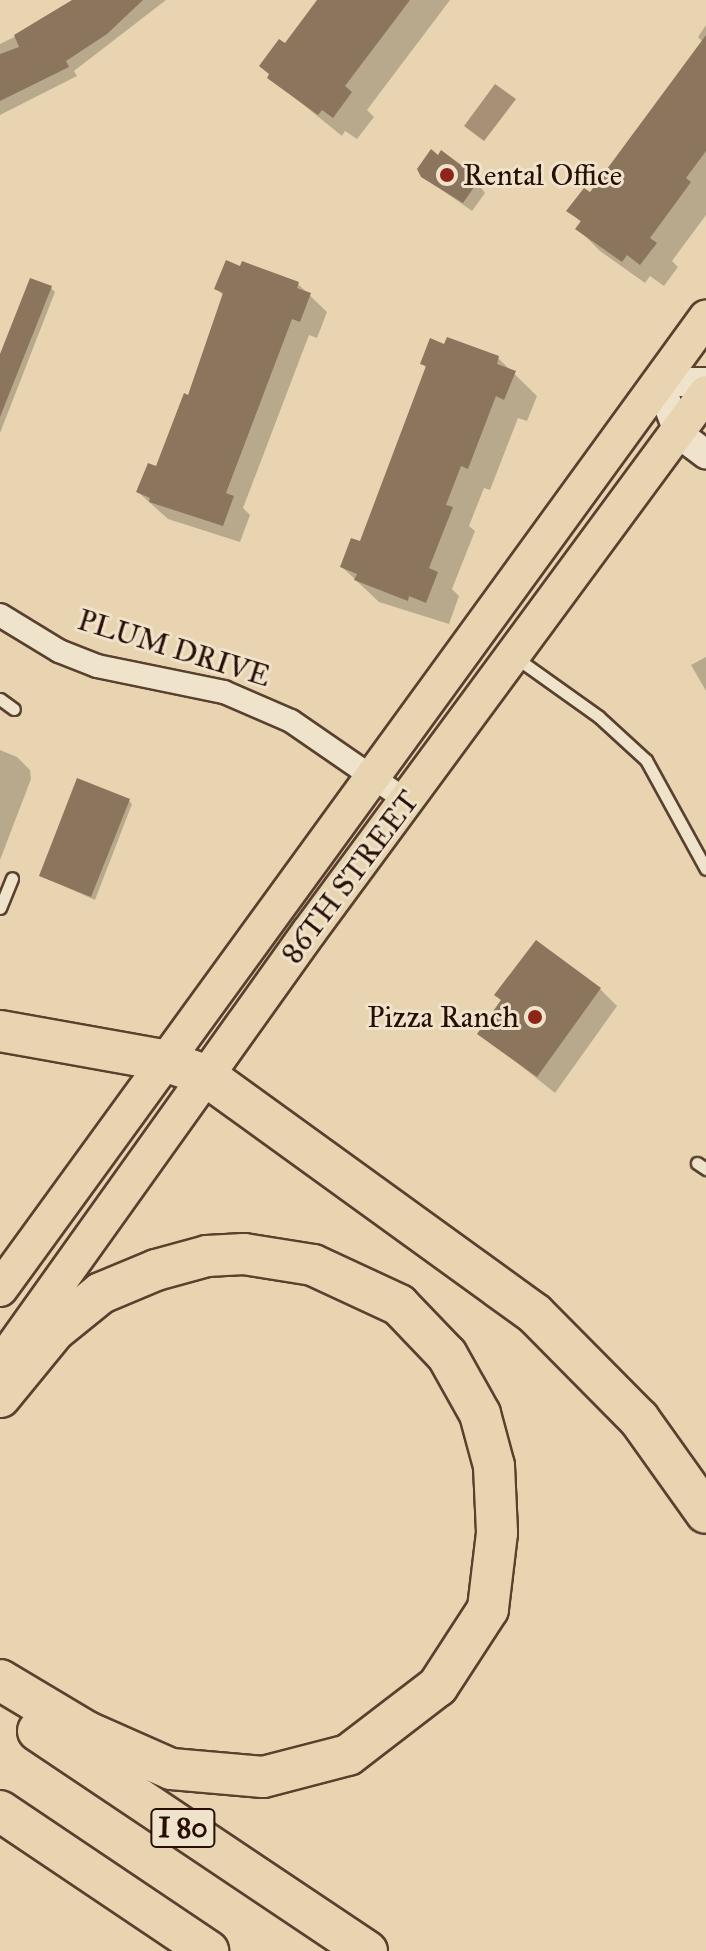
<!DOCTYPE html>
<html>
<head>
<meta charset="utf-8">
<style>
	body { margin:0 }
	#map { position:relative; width:706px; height:1951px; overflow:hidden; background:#e8d4b0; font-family:"IM FELL Great Primer",serif }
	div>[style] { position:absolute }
	.water>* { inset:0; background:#a79176 }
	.shadow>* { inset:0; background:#0003 }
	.building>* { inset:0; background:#8c755d }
	.roads { filter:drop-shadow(2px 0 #59402f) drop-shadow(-2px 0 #59402f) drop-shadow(0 2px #59402f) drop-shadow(0 -2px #59402f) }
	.service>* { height:11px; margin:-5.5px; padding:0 5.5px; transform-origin:5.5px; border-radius:5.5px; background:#f0e3cc }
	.minor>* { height:22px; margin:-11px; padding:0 11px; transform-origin:11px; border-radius:11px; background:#f0e3cc }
	.tertiary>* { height:28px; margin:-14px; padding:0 14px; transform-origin:14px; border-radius:14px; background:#f0e3cc }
	.primary>* { height:34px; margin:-17px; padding:0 17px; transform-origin:17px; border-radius:17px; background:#e8d4b0 }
	.motorway>* { height:40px; margin:-20px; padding:0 20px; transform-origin:20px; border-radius:20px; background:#e8d4b0 }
	.dots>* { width:22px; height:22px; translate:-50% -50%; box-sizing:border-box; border:4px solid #f0e3cc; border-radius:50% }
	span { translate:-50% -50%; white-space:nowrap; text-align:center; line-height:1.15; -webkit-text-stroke:6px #f0e3cc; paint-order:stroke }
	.shield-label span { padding:2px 6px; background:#f0e3cc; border:2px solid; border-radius:6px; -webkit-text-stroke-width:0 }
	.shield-label { font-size:28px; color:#290e04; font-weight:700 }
	.poi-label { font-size:30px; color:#290e04 }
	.left { translate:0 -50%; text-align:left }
	.right { translate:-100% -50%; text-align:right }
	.street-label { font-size:30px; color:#290e04 }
</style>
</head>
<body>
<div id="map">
	<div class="water">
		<div style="clip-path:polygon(495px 84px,516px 99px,484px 141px,464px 126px)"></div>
	</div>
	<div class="shadow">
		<div style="clip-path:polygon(76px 0,166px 0,74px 71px,77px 76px,0 115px,0 44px,59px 15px)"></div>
		<div style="clip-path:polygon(320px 0,450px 0,367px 110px,374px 117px,357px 139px,345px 131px,342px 136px,269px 77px,285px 46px)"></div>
		<div style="clip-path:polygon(706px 25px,706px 215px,672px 261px,678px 267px,664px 286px,650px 276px,645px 283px,600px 251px,578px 229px,582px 223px,569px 211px,590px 195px,703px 42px,698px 37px)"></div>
		<div style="clip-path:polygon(471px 175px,485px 193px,472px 211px,422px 176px)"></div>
		<div style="clip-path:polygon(298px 284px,327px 312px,317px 338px,309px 335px,243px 508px,250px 515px,240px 542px,168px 519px,138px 492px,157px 468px,190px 398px,224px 296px,217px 289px)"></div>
		<div style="clip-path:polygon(51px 288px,55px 292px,0 433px,0 360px)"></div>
		<div style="clip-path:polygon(498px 358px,537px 396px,527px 421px,518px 418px,490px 490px,484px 488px,469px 526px,475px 531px,452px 589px,459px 596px,449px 624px,379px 602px,342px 567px,361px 544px,427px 369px,422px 363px)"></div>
		<div style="clip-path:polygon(706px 657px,706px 691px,691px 665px)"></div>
		<div style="clip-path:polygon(0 750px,17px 757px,30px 770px,31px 779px,0 860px)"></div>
		<div style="clip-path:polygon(128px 800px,132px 804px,95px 900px,41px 876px)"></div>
		<div style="clip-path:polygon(600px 989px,617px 1006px,555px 1093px,480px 1033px,503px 1001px)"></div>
	</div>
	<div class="building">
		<div style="clip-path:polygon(72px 0,143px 0,107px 34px,66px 61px,69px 67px,0 101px,0 54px,19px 47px,14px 35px)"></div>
		<div style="clip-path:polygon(317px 0,410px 0,345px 86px,352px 92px,333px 118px,322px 110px,318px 115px,267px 78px,269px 74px,259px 66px,279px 39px,285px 43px)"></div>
		<div style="clip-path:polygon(706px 35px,706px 151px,686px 178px,691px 182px,650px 238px,657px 243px,640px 265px,627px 255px,622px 262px,575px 229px,581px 221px,566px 211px,584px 188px,590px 192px)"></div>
		<div style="clip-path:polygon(431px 149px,438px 155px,441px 150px,473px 174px,470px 178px,477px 183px,463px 203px,421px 177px,417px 169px)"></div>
		<div style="clip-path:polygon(226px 260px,240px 266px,242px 261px,299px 282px,297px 288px,311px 293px,300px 322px,292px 319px,226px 493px,234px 496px,223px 526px,149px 502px,150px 498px,136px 492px,148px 463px,156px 466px,184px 393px,188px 395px,223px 293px,214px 289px)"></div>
		<div style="clip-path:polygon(30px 278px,52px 286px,0 417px,0 354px)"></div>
		<div style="clip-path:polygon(447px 337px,499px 356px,497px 364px,516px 371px,504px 400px,496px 396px,468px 469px,461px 466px,446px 505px,453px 507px,429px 568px,438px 572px,426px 603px,409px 596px,408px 601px,354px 580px,357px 574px,340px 567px,351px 538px,360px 541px,426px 366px,420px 364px,430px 338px,444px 344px)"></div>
		<div style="clip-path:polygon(77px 778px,130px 799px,91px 897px,39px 876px)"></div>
		<div style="clip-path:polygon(536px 940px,601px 988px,537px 1077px,477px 1034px,501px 1000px,494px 995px)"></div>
	</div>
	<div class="roads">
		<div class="service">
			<div style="left:515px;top:657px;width:103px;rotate:35.5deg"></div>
			<div style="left:599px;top:717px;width:64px;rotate:42.5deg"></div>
			<div style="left:646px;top:760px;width:124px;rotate:61.2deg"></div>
			<div style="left:0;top:699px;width:17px;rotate:36deg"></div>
			<div style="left:0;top:908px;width:32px;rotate:-68deg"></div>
			<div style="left:697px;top:1163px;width:11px;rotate:34deg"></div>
		</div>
		<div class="minor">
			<div style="left:0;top:615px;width:69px;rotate:31.4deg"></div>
			<div style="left:59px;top:651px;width:41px;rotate:21.5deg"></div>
			<div style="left:97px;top:666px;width:130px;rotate:11.6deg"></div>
			<div style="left:224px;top:692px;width:73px;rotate:23.4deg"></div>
			<div style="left:291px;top:721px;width:141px;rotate:34.6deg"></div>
		</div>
		<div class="tertiary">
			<div style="left:706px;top:382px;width:47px;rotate:180deg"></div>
			<div style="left:659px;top:382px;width:56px;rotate:69deg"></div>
			<div style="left:679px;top:434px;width:34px;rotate:37deg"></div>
		</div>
		<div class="primary">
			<div style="left:0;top:1289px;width:1201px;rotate:-53.98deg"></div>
			<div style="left:0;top:1365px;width:532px;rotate:-54.49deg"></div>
			<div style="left:309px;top:932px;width:669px;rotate:-53.63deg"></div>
		</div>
		<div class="motorway">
			<div style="left:0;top:1031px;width:165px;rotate:10.1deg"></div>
			<div style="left:162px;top:1060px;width:46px;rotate:19.2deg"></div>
			<div style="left:205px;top:1075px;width:407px;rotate:35.9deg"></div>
			<div style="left:535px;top:1314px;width:148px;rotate:45.3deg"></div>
			<div style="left:639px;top:1419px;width:115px;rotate:54.5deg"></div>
			<div style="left:0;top:1397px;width:85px;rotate:-50.7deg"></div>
			<div style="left:54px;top:1331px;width:60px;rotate:-39deg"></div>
			<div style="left:101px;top:1293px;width:60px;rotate:-22.7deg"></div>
			<div style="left:156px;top:1270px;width:53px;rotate:-15.4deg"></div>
			<div style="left:207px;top:1256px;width:37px;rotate:-3deg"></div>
			<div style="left:244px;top:1254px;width:70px;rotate:9.1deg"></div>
			<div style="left:313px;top:1265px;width:95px;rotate:24.9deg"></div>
			<div style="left:399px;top:1305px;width:69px;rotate:46.2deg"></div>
			<div style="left:447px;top:1355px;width:68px;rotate:60.8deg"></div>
			<div style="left:480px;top:1414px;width:54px;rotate:74.9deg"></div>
			<div style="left:494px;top:1466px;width:67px;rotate:87.4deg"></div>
			<div style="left:497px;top:1533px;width:77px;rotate:96.8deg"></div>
			<div style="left:488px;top:1609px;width:92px;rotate:123deg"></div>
			<div style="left:438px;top:1686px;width:113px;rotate:142.5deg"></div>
			<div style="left:348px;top:1755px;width:88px;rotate:165.5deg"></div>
			<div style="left:263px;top:1777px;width:92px;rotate:-175deg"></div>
			<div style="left:171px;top:1769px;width:92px;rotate:-156.2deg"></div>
			<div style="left:87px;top:1732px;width:101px;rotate:-149.1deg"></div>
			<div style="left:38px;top:1731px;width:396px;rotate:33.8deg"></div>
			<div style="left:0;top:1811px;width:251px;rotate:33.9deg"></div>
		</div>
	</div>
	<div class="dots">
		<div style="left:447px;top:175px;background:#8f2418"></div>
		<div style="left:535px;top:1017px;background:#8f2418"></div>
	</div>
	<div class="shield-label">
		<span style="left:183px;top:1828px">I 80</span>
	</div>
	<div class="poi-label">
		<span class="left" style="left:463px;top:175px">Rental Office</span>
		<span class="right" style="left:519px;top:1017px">Pizza Ranch</span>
	</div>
	<div class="street-label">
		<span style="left:174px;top:648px;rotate:17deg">PLUM DRIVE</span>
		<span style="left:350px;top:877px;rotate:-53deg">86TH STREET</span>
	</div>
</div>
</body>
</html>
